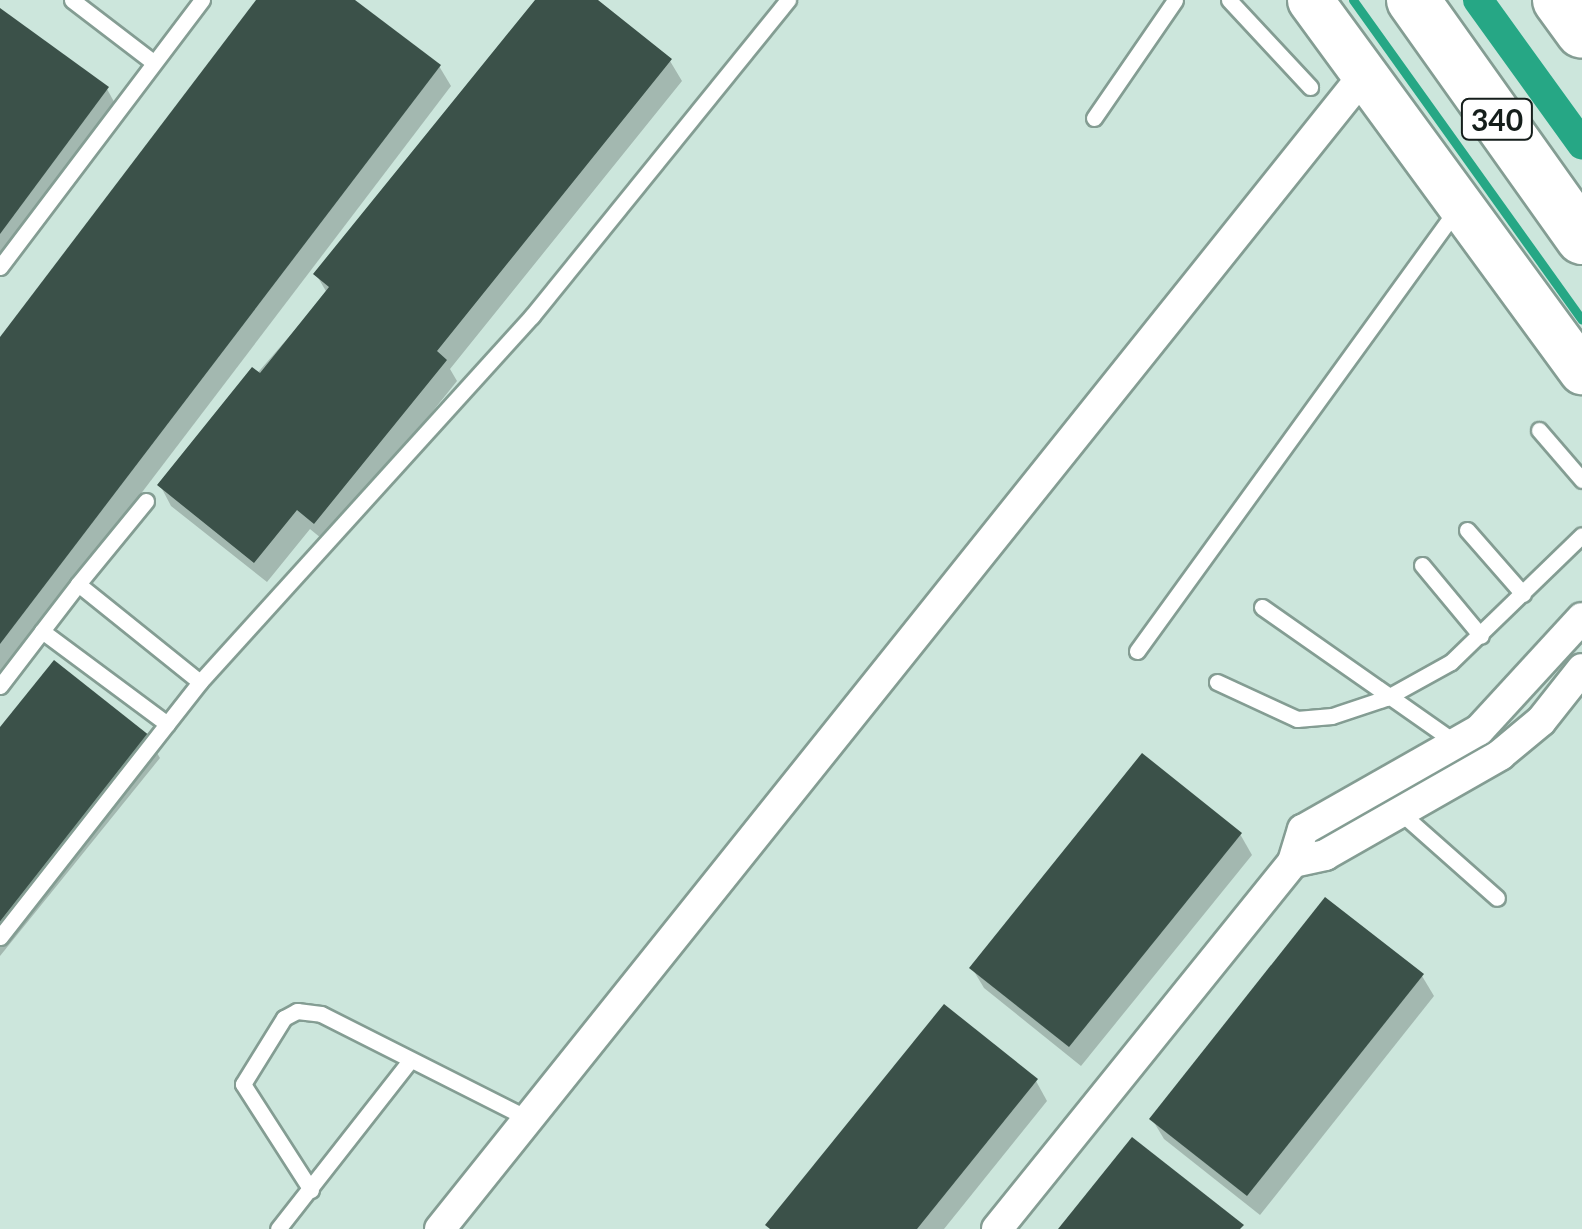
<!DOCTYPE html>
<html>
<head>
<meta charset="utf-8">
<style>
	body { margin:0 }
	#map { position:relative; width:1582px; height:1229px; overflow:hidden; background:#cce6dc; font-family:Lato,sans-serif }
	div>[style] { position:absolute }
	.shadow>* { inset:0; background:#0003 }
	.stream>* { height:9px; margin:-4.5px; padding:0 4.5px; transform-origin:4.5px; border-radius:4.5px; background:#26a785 }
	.canal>* { height:30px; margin:-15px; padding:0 15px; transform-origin:15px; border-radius:15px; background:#26a785 }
	.building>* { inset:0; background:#3b5149 }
	.roads { filter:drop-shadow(2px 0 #849d93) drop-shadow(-2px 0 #849d93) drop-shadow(0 2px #849d93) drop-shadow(0 -2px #849d93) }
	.service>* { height:15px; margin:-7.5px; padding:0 7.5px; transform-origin:7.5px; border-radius:7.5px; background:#fff }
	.minor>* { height:30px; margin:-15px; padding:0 15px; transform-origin:15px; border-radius:15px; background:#fff }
	.secondary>* { height:45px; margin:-22.5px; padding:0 22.5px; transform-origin:22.5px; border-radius:22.5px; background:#fff }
	.trunk>* { height:52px; margin:-26px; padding:0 26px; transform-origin:26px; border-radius:26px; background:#fff }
	span { translate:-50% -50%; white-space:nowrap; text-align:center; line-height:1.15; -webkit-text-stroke:10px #fff; paint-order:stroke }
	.shield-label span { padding:2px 8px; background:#fff; border:2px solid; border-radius:8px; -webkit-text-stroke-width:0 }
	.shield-label { font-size:30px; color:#151e1b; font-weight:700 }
</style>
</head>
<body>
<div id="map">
	<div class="shadow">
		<div style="clip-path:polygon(260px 0,351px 0,439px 66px,451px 86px,0 679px,0 341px)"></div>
		<div style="clip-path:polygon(538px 0,594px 0,670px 61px,682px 81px,450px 369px,457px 381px,327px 543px,310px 529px,267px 582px,171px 506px,160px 485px,327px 293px,316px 274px)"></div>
		<div style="clip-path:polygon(0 11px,107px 89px,118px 109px,0 269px)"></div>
		<div style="clip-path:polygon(0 731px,148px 738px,160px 758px,0 956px)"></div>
		<div style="clip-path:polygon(1240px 834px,1252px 855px,1081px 1066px,984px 988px,972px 968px)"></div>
		<div style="clip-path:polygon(1422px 976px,1434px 996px,1260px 1215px,1164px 1139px,1152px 1119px)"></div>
		<div style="clip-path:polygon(1036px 1081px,1047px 1101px,944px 1229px,770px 1229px)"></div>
	</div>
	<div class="stream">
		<div style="left:1353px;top:0;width:393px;rotate:54.4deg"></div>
	</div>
	<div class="canal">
		<div style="left:1478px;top:0;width:178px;rotate:54.2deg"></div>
	</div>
	<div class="building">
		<div style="clip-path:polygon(256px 0,355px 0,441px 65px,0 644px,0 337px)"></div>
		<div style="clip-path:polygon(535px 0,598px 0,672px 59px,437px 351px,447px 360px,314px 524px,297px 510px,254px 563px,157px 485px,252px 367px,260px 373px,329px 287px,313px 274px)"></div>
		<div style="clip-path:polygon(0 8px,109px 87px,0 234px)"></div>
		<div style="clip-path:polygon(54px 660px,150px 736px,0 922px,0 727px)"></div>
		<div style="clip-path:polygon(1142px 753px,1242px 833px,1069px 1047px,969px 968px)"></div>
		<div style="clip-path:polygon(1325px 897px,1424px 974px,1247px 1196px,1149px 1119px)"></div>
		<div style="clip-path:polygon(944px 1004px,1038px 1079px,917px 1229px,770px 1229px,765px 1225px)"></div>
		<div style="clip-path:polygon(1132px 1137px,1244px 1225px,1240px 1229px,1058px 1229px)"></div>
	</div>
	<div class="roads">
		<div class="service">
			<div style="left:72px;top:0;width:102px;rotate:37.4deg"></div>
			<div style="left:1229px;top:0;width:119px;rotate:47deg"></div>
			<div style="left:1094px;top:118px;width:143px;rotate:-55.5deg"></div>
			<div style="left:0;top:267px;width:335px;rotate:-52.9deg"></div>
			<div style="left:1539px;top:430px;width:66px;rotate:49.3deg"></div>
			<div style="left:146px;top:501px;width:107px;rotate:129.3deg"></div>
			<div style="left:78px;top:584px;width:156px;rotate:38.8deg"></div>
			<div style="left:1467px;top:530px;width:85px;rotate:48.8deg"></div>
			<div style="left:1422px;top:565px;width:92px;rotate:50.3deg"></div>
			<div style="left:1262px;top:607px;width:239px;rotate:35deg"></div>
			<div style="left:42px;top:631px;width:59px;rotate:-52.5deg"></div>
			<div style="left:1137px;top:651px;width:546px;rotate:-54.1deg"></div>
			<div style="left:1217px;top:682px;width:88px;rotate:24.8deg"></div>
			<div style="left:1297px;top:719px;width:35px;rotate:-5deg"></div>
			<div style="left:1332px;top:716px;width:57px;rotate:-18.4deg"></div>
			<div style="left:1386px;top:698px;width:74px;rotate:-29deg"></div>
			<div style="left:1451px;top:662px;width:182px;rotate:-44.1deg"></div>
			<div style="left:0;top:686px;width:69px;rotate:-52.6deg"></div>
			<div style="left:42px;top:631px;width:156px;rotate:36.6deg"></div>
			<div style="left:1401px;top:813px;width:128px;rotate:41.5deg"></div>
			<div style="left:0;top:937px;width:324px;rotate:-51.9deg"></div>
			<div style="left:200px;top:682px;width:494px;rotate:-47.8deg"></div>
			<div style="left:532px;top:316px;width:407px;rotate:-51deg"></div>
			<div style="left:311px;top:1190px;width:126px;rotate:-122.7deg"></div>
			<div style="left:243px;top:1084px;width:78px;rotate:-58.2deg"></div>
			<div style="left:284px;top:1018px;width:15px;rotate:-28deg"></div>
			<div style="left:297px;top:1011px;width:24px;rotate:7deg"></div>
			<div style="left:321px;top:1014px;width:233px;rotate:26.8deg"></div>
			<div style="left:278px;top:1229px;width:211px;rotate:-51.9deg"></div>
		</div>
		<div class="minor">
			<div style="left:1293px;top:862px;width:33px;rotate:-12deg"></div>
			<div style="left:1325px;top:855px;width:202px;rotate:-29.7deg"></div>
			<div style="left:1500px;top:755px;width:53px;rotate:-39.7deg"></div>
			<div style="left:1541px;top:721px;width:66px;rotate:-51.7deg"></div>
			<div style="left:440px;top:1229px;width:1478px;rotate:-51.32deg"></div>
			<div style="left:997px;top:1229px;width:471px;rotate:-51.1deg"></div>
			<div style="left:1293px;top:862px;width:34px;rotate:-73deg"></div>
			<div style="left:1303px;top:830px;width:202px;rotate:-29.6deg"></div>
			<div style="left:1479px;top:730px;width:152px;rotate:-47.4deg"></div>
		</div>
		<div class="secondary">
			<div style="left:1310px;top:0;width:460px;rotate:53.8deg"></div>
		</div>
		<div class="trunk">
			<div style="left:1413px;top:0;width:292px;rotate:54.6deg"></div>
			<div style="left:1559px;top:0;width:39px;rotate:54deg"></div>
		</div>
	</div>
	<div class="shield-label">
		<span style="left:1497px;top:119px">340</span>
	</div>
</div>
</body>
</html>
